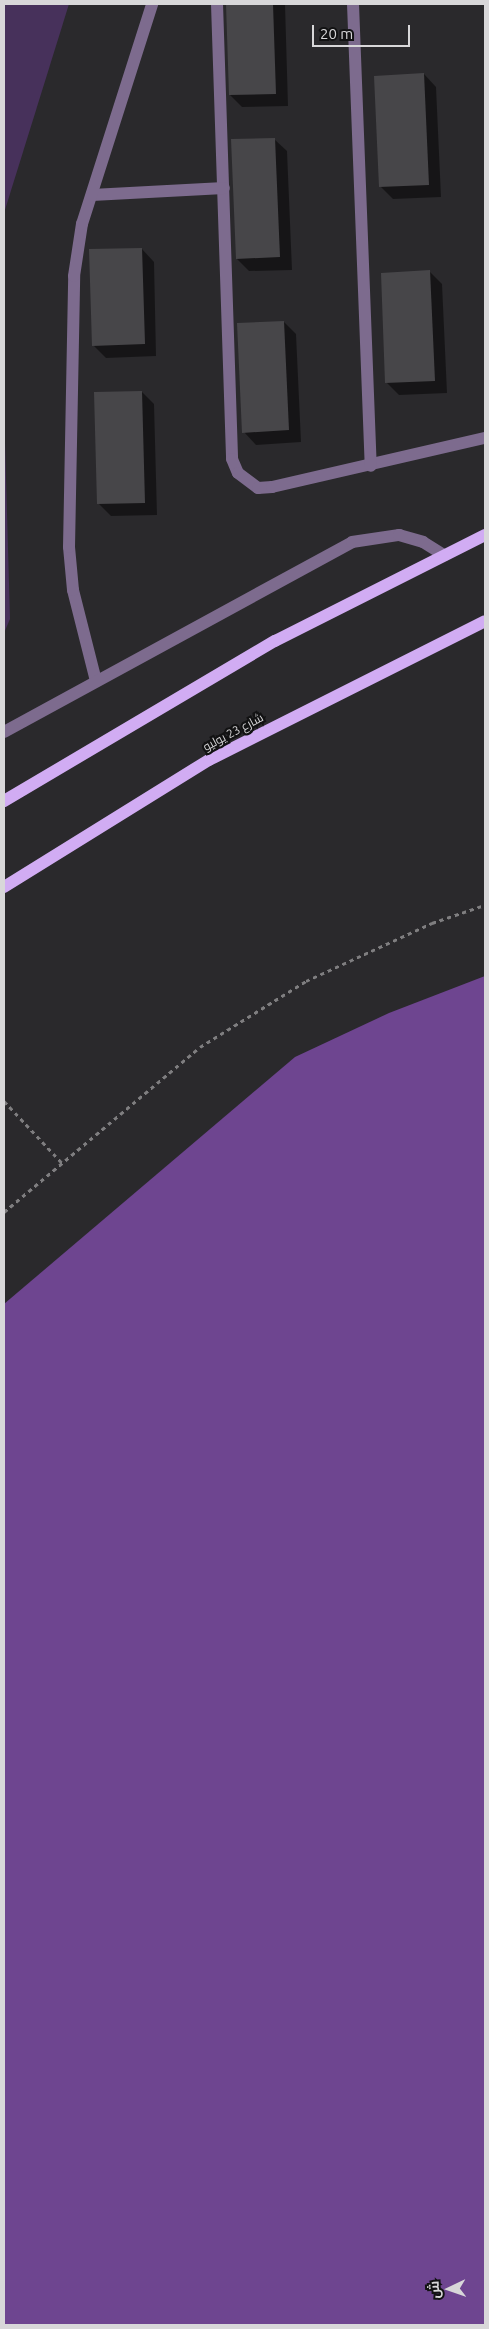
<!DOCTYPE html>
<html>
<head>
<meta charset="utf-8">
<style>
	body { margin:0 }
	#map { position:relative; width:489px; height:2329px; overflow:hidden; background:#2a292c; font-family:Ubuntu,Cairo,sans-serif }
	div>[style] { position:absolute }
	.green>* { inset:0; background:#47315b }
	.water>* { inset:0; background:#6e4590 }
	.shadow>* { inset:0; background:#0007 }
	.building>* { inset:0; background:#474649 }
	.path>* { height:3px; margin-top:-1.5px; transform-origin:0; background:repeating-linear-gradient(90deg,#7f7e80 0 4px,transparent 0 8px) }
	.minor>* { height:12px; margin:-6px; padding:0 6px; transform-origin:6px; border-radius:6px; background:#7d6b8e }
	.major>* { height:12px; margin:-6px; padding:0 6px; transform-origin:6px; border-radius:6px; background:#d1acf3 }
	span { translate:-50% -50%; white-space:nowrap; text-align:center; line-height:1.15; -webkit-text-stroke:4.5px #121213; paint-order:stroke }
	.street-label { font-size:12px; color:#d8d7d9 }
	.frame { position:absolute; inset:0; border:5px solid #d8d7d9; pointer-events:none }
	.north { position:absolute; left:424px; top:2264px; width:50px; height:50px; -webkit-text-stroke:4px #121213; paint-order:stroke; rotate:267deg; font-size:14px; font-weight:700; line-height:20px; text-align:center; color:#d8d7d9 }
	.north::after { content:''; display:block; margin:auto; width:18px; height:22px; background:#d8d7d9; clip-path:polygon(50% 0,100% 100%,50% 72%,0 100%) }
	.scale { position:absolute; left:312px; top:25px; width:98px; height:22px; box-sizing:border-box; border:2px solid #d8d7d9; border-top:0; padding-left:6px; font-size:15px; line-height:18px; white-space:nowrap; color:#d8d7d9; -webkit-text-stroke:4px #121213; paint-order:stroke }
</style>
</head>
<body>
<div id="map">
	<div class="green">
		<div style="clip-path:polygon(4px 4px,69px 4px,4px 213px)"></div>
		<div style="clip-path:polygon(4px 407px,10px 619px,4px 633px)"></div>
	</div>
	<div class="water">
		<div style="clip-path:polygon(485px 976px,485px 2325px,4px 2325px,4px 1304px,295px 1057px,389px 1013px)"></div>
	</div>
	<div class="shadow">
		<div style="clip-path:polygon(227px 4px,285px 4px,288px 106px,242px 107px,230px 95px)"></div>
		<div style="clip-path:polygon(424px 74px,436px 87px,441px 197px,393px 199px,380px 186px)"></div>
		<div style="clip-path:polygon(274px 139px,287px 151px,292px 270px,249px 271px,237px 259px)"></div>
		<div style="clip-path:polygon(142px 249px,154px 262px,156px 356px,106px 358px,93px 345px)"></div>
		<div style="clip-path:polygon(430px 272px,442px 284px,447px 393px,399px 395px,387px 383px)"></div>
		<div style="clip-path:polygon(284px 322px,296px 334px,301px 442px,256px 445px,244px 432px)"></div>
		<div style="clip-path:polygon(142px 392px,154px 404px,157px 515px,111px 516px,98px 503px)"></div>
	</div>
	<div class="building">
		<div style="clip-path:polygon(226px 4px,273px 4px,276px 94px,229px 95px)"></div>
		<div style="clip-path:polygon(424px 73px,429px 185px,379px 187px,374px 76px)"></div>
		<div style="clip-path:polygon(275px 138px,280px 257px,236px 259px,231px 139px)"></div>
		<div style="clip-path:polygon(142px 248px,145px 344px,92px 346px,89px 249px)"></div>
		<div style="clip-path:polygon(430px 270px,435px 381px,385px 383px,381px 273px)"></div>
		<div style="clip-path:polygon(284px 321px,289px 430px,242px 433px,237px 323px)"></div>
		<div style="clip-path:polygon(142px 391px,145px 503px,97px 504px,94px 392px)"></div>
	</div>
	<div class="path">
		<div style="left:4px;top:1101px;width:85px;rotate:46.9deg"></div>
		<div style="left:4px;top:1212px;width:256px;rotate:-40.1deg"></div>
		<div style="left:200px;top:1047px;width:125px;rotate:-31.9deg"></div>
		<div style="left:306px;top:981px;width:139px;rotate:-24.7deg"></div>
		<div style="left:432px;top:923px;width:56px;rotate:-18.8deg"></div>
	</div>
	<div class="minor">
		<div style="left:217px;top:4px;width:455px;rotate:88.1deg"></div>
		<div style="left:232px;top:459px;width:15px;rotate:67deg"></div>
		<div style="left:238px;top:473px;width:25px;rotate:37deg"></div>
		<div style="left:258px;top:488px;width:14px;rotate:-4deg"></div>
		<div style="left:272px;top:487px;width:219px;rotate:-13deg"></div>
		<div style="left:353px;top:4px;width:462px;rotate:87.8deg"></div>
		<div style="left:92px;top:195px;width:132px;rotate:-3deg"></div>
		<div style="left:96px;top:681px;width:94px;rotate:-104.2deg"></div>
		<div style="left:73px;top:590px;width:43px;rotate:-95.3deg"></div>
		<div style="left:69px;top:547px;width:271px;rotate:-88.9deg"></div>
		<div style="left:74px;top:276px;width:53px;rotate:-81.3deg"></div>
		<div style="left:82px;top:224px;width:231px;rotate:-72.3deg"></div>
		<div style="left:4px;top:732px;width:396px;rotate:-28.6deg"></div>
		<div style="left:352px;top:542px;width:48px;rotate:-8.5deg"></div>
		<div style="left:399px;top:535px;width:25px;rotate:16deg"></div>
		<div style="left:423px;top:542px;width:25px;rotate:32deg"></div>
	</div>
	<div class="major">
		<div style="left:4px;top:801px;width:315px;rotate:-30.6deg"></div>
		<div style="left:275px;top:641px;width:235px;rotate:-26.8deg"></div>
		<div style="left:4px;top:887px;width:241px;rotate:-31.8deg"></div>
		<div style="left:209px;top:760px;width:309px;rotate:-26.7deg"></div>
	</div>
	<div class="street-label">
		<span style="left:233px;top:732px;rotate:-28deg">شارع 23 يوليو</span>
	</div>
	<div class="frame"></div>
	<div class="north">ش</div>
	<div class="scale">20 m</div>
</div>
</body>
</html>
